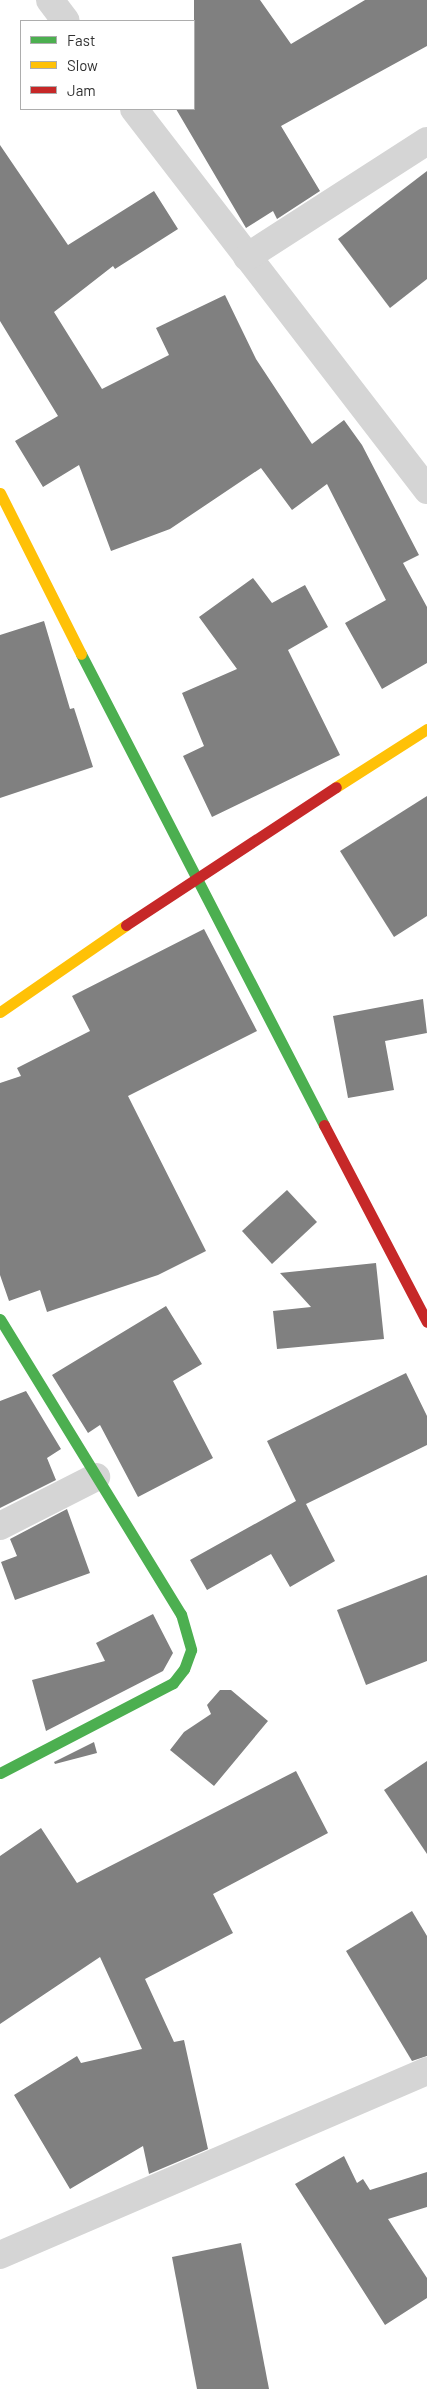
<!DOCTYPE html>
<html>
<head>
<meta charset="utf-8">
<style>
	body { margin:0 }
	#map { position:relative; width:427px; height:2389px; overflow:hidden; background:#fff; font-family:Barlow,sans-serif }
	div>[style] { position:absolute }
	.building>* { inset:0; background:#808080 }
	.street>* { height:28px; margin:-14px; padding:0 14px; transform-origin:14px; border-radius:14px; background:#d5d5d5 }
	.fast>* { height:11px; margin:-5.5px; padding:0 5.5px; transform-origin:5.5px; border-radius:5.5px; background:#4caf50 }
	.slow>* { height:11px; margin:-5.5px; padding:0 5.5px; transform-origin:5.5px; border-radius:5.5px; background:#ffc107 }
	.jam>* { height:11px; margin:-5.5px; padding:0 5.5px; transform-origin:5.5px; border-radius:5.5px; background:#c62828 }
	span { translate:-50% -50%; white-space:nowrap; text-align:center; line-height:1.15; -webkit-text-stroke:5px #fff; paint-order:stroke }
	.legend { position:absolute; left:20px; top:20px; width:175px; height:90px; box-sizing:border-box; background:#fff; border:1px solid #adadad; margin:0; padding:6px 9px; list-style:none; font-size:15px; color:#313131 }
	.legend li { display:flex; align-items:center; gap:10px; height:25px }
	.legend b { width:25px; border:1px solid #adadad }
</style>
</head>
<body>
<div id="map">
	<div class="building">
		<div style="clip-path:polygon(194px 0,260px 0,291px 44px,365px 0,427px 0,427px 46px,281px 126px,320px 191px,277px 219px,273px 211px,246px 228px,176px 109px,194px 109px)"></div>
		<div style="clip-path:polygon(0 145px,68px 245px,154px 191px,178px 229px,115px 269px,113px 266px,54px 312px,102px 389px,169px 355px,156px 328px,225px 295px,256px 359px,312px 444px,344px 420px,362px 445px,419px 555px,403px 563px,427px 607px,427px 663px,382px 689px,345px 623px,386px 600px,327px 484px,292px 510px,261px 468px,170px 529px,111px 551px,79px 465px,43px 487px,15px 441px,58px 416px,0 321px)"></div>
		<div style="clip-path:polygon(427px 171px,427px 279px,390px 308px,338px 239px)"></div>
		<div style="clip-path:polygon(253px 578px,272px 603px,305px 585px,328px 627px,288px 650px,340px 755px,212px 817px,183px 756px,204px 746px,182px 693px,237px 669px,199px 617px)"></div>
		<div style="clip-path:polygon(44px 621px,70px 709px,74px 708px,93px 767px,0 798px,0 635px)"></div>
		<div style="clip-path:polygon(427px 796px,427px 916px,394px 937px,340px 851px)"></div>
		<div style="clip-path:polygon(204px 929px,257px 1031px,128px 1096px,206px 1251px,158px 1275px,47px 1312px,40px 1290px,9px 1301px,0 1275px,0 1083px,21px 1076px,17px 1068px,90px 1031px,72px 996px)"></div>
		<div style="clip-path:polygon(423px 999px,427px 1033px,385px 1041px,394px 1090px,348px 1098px,333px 1016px)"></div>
		<div style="clip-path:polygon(287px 1190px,317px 1222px,272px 1264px,242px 1231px)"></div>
		<div style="clip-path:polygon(376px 1263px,384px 1339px,277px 1349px,273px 1311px,311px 1307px,280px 1273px)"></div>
		<div style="clip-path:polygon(166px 1306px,202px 1364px,173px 1381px,213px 1458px,138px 1497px,100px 1425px,88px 1433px,52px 1375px)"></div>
		<div style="clip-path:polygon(406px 1373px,427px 1416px,427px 1445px,306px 1504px,335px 1561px,290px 1587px,271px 1554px,207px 1590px,190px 1560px,296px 1501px,267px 1441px)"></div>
		<div style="clip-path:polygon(26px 1391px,61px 1449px,47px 1458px,56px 1480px,0 1508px,0 1401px)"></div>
		<div style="clip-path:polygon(67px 1509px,90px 1573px,15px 1600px,1px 1562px,17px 1556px,10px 1539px)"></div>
		<div style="clip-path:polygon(427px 1575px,427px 1661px,366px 1685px,337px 1610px)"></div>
		<div style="clip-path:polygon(153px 1614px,173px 1653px,163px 1671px,46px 1731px,32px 1680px,105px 1661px,96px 1643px)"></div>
		<div style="clip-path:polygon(220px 1690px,231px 1690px,268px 1721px,214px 1786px,170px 1750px,184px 1732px,211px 1714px,207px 1705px)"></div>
		<div style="clip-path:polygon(94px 1742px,97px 1753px,55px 1764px,54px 1762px)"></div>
		<div style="clip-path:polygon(427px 1761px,427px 1854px,384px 1790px)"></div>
		<div style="clip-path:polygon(296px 1771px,328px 1833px,213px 1894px,233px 1933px,145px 1979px,174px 2042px,184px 2040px,208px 2149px,149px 2174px,143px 2146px,70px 2189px,14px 2095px,77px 2056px,81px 2063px,142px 2049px,100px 1957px,0 2024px,0 1856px,41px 1828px,77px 1883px)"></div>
		<div style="clip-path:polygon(412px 1911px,427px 1936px,427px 2056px,412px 2061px,346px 1951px)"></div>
		<div style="clip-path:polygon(344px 2156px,357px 2183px,363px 2179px,370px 2190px,427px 2172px,427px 2207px,388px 2219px,427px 2278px,427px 2298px,385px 2325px,295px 2184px)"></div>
		<div style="clip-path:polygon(241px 2243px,269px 2389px,197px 2389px,172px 2257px)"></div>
	</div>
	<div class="street">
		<div style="left:50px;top:0;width:26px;rotate:53deg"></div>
		<div style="left:134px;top:109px;width:481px;rotate:52.4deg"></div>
		<div style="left:247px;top:257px;width:214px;rotate:-32.8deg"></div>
		<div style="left:0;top:1526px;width:108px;rotate:-27deg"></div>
		<div style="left:0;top:2255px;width:465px;rotate:-23.3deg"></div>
	</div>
	<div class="fast">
		<div style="left:81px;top:654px;width:530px;rotate:62.71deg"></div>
		<div style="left:0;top:1319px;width:346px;rotate:58.5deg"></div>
		<div style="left:181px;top:1614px;width:37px;rotate:74deg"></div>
		<div style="left:191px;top:1650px;width:20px;rotate:110deg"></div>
		<div style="left:184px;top:1669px;width:18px;rotate:128deg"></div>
		<div style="left:173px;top:1683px;width:195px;rotate:152.5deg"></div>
	</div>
	<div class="slow">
		<div style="left:0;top:493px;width:180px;rotate:63.3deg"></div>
		<div style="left:336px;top:787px;width:108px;rotate:-32.5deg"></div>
		<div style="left:0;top:1012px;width:153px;rotate:-34.6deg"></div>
	</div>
	<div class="jam">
		<div style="left:126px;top:925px;width:251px;rotate:-33.3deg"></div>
		<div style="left:324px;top:1125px;width:222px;rotate:62.4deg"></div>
	</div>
	<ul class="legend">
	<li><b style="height:6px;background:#4caf50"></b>Fast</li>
	<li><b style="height:6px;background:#ffc107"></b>Slow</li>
	<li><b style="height:6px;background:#c62828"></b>Jam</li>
	</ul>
</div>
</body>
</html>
